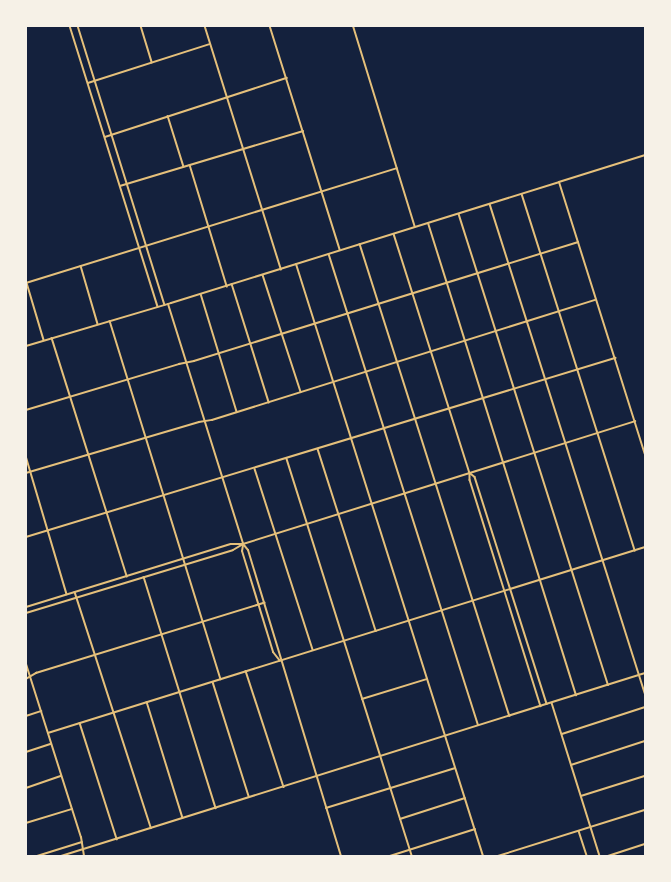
<!DOCTYPE html>
<html>
<head>
<meta charset="utf-8">
<style>
	body { margin:0 }
	#map { position:relative; width:671px; height:882px; overflow:hidden; background:#14213d; font-family:Mulish,sans-serif }
	div>[style] { position:absolute }
	.minor>* { height:1.5px; margin:-0.75px; padding:0 0.75px; transform-origin:0.75px; border-radius:0.75px; background:#e5c07b }
	.tertiary>* { height:2px; margin:-1px; padding:0 1px; transform-origin:1px; border-radius:1px; background:#e5c07b }
	span { translate:-50% -50%; white-space:nowrap; text-align:center; line-height:1.15; -webkit-text-stroke:4px #f6f1e7; paint-order:stroke }
	.frame { position:absolute; inset:0; border:27px solid #f6f1e7; pointer-events:none }
</style>
</head>
<body>
<div id="map">
	<div class="minor">
		<div style="left:70px;top:26px;width:294px;rotate:72.6deg"></div>
		<div style="left:78px;top:26px;width:292px;rotate:72.7deg"></div>
		<div style="left:141px;top:26px;width:38px;rotate:73deg"></div>
		<div style="left:205px;top:26px;width:255px;rotate:72.6deg"></div>
		<div style="left:270px;top:26px;width:234px;rotate:72.6deg"></div>
		<div style="left:88px;top:83px;width:128px;rotate:-17.7deg"></div>
		<div style="left:168px;top:116px;width:53px;rotate:72.6deg"></div>
		<div style="left:105px;top:137px;width:191px;rotate:-18deg"></div>
		<div style="left:190px;top:165px;width:127px;rotate:73deg"></div>
		<div style="left:559px;top:182px;width:90px;rotate:-17.4deg"></div>
		<div style="left:120px;top:186px;width:191px;rotate:-16.7deg"></div>
		<div style="left:522px;top:194px;width:374px;rotate:72.4deg"></div>
		<div style="left:490px;top:204px;width:513px;rotate:72.41deg"></div>
		<div style="left:459px;top:214px;width:494px;rotate:72.4deg"></div>
		<div style="left:394px;top:234px;width:251px;rotate:72.4deg"></div>
		<div style="left:470px;top:473px;width:7px;rotate:90deg"></div>
		<div style="left:470px;top:480px;width:237px;rotate:72.6deg"></div>
		<div style="left:360px;top:244px;width:495px;rotate:72.4deg"></div>
		<div style="left:329px;top:254px;width:494px;rotate:72.4deg"></div>
		<div style="left:81px;top:266px;width:60px;rotate:73.7deg"></div>
		<div style="left:263px;top:275px;width:123px;rotate:72deg"></div>
		<div style="left:26px;top:283px;width:388px;rotate:-17.2deg"></div>
		<div style="left:27px;top:283px;width:59px;rotate:73.4deg"></div>
		<div style="left:232px;top:284px;width:124px;rotate:72.6deg"></div>
		<div style="left:201px;top:294px;width:123px;rotate:73deg"></div>
		<div style="left:110px;top:321px;width:375px;rotate:72.8deg"></div>
		<div style="left:52px;top:338px;width:250px;rotate:72.5deg"></div>
		<div style="left:26px;top:410px;width:160px;rotate:-16.7deg"></div>
		<div style="left:179px;top:364px;width:15px;rotate:-11deg"></div>
		<div style="left:194px;top:361px;width:402px;rotate:-17.2deg"></div>
		<div style="left:318px;top:449px;width:191px;rotate:72.3deg"></div>
		<div style="left:26px;top:456px;width:144px;rotate:73.5deg"></div>
		<div style="left:287px;top:459px;width:416px;rotate:72.5deg"></div>
		<div style="left:255px;top:469px;width:190px;rotate:72.2deg"></div>
		<div style="left:26px;top:473px;width:180px;rotate:-16.4deg"></div>
		<div style="left:199px;top:422px;width:13px;rotate:-9deg"></div>
		<div style="left:212px;top:420px;width:402px;rotate:-17.4deg"></div>
		<div style="left:470px;top:473px;width:6px;rotate:39deg"></div>
		<div style="left:475px;top:477px;width:238px;rotate:72.4deg"></div>
		<div style="left:26px;top:537px;width:616px;rotate:-16.9deg"></div>
		<div style="left:144px;top:577px;width:242px;rotate:72.7deg"></div>
		<div style="left:75px;top:592px;width:248px;rotate:72.1deg"></div>
		<div style="left:246px;top:671px;width:122px;rotate:71.9deg"></div>
		<div style="left:26px;top:679px;width:12px;rotate:-31deg"></div>
		<div style="left:36px;top:673px;width:239px;rotate:-17.1deg"></div>
		<div style="left:213px;top:682px;width:120px;rotate:72.5deg"></div>
		<div style="left:362px;top:699px;width:68px;rotate:-17.1deg"></div>
		<div style="left:147px;top:702px;width:121px;rotate:72.8deg"></div>
		<div style="left:552px;top:703px;width:160px;rotate:72.6deg"></div>
		<div style="left:26px;top:716px;width:16px;rotate:-18deg"></div>
		<div style="left:80px;top:723px;width:122px;rotate:72.3deg"></div>
		<div style="left:48px;top:733px;width:625px;rotate:-17.3deg"></div>
		<div style="left:562px;top:734px;width:87px;rotate:-18deg"></div>
		<div style="left:26px;top:752px;width:26px;rotate:-18deg"></div>
		<div style="left:571px;top:765px;width:78px;rotate:-18deg"></div>
		<div style="left:26px;top:788px;width:37px;rotate:-19deg"></div>
		<div style="left:581px;top:796px;width:67px;rotate:-17.4deg"></div>
		<div style="left:326px;top:808px;width:135px;rotate:-17.2deg"></div>
		<div style="left:400px;top:819px;width:68px;rotate:-17.9deg"></div>
		<div style="left:26px;top:823px;width:48px;rotate:-16.9deg"></div>
		<div style="left:579px;top:831px;width:26px;rotate:72deg"></div>
		<div style="left:390px;top:856px;width:89px;rotate:-17.6deg"></div>
		<div style="left:498px;top:856px;width:154px;rotate:-17.4deg"></div>
		<div style="left:608px;top:856px;width:39px;rotate:-18deg"></div>
	</div>
	<div class="tertiary">
		<div style="left:353px;top:26px;width:210px;rotate:72.9deg"></div>
		<div style="left:428px;top:223px;width:495px;rotate:72.6deg"></div>
		<div style="left:296px;top:264px;width:621px;rotate:72.47deg"></div>
		<div style="left:168px;top:304px;width:251px;rotate:72.6deg"></div>
		<div style="left:243px;top:544px;width:8px;rotate:50deg"></div>
		<div style="left:248px;top:550px;width:320px;rotate:73.1deg"></div>
		<div style="left:26px;top:346px;width:151px;rotate:-16.5deg"></div>
		<div style="left:171px;top:303px;width:406px;rotate:-17.3deg"></div>
		<div style="left:559px;top:182px;width:285px;rotate:72.5deg"></div>
		<div style="left:243px;top:545px;width:6px;rotate:99deg"></div>
		<div style="left:242px;top:551px;width:106px;rotate:72.9deg"></div>
		<div style="left:273px;top:652px;width:11px;rotate:52deg"></div>
		<div style="left:26px;top:607px;width:214px;rotate:-17.1deg"></div>
		<div style="left:231px;top:544px;width:11px"></div>
		<div style="left:26px;top:613px;width:216px;rotate:-16.9deg"></div>
		<div style="left:233px;top:550px;width:12px;rotate:-31deg"></div>
		<div style="left:243px;top:544px;width:411px;rotate:-17.4deg"></div>
		<div style="left:26px;top:664px;width:182px;rotate:72.4deg"></div>
		<div style="left:81px;top:837px;width:19px;rotate:81deg"></div>
		<div style="left:37px;top:856px;width:47px;rotate:-17.3deg"></div>
		<div style="left:61px;top:856px;width:612px;rotate:-17.4deg"></div>
	</div>
	<div class="frame"></div>
</div>
</body>
</html>
